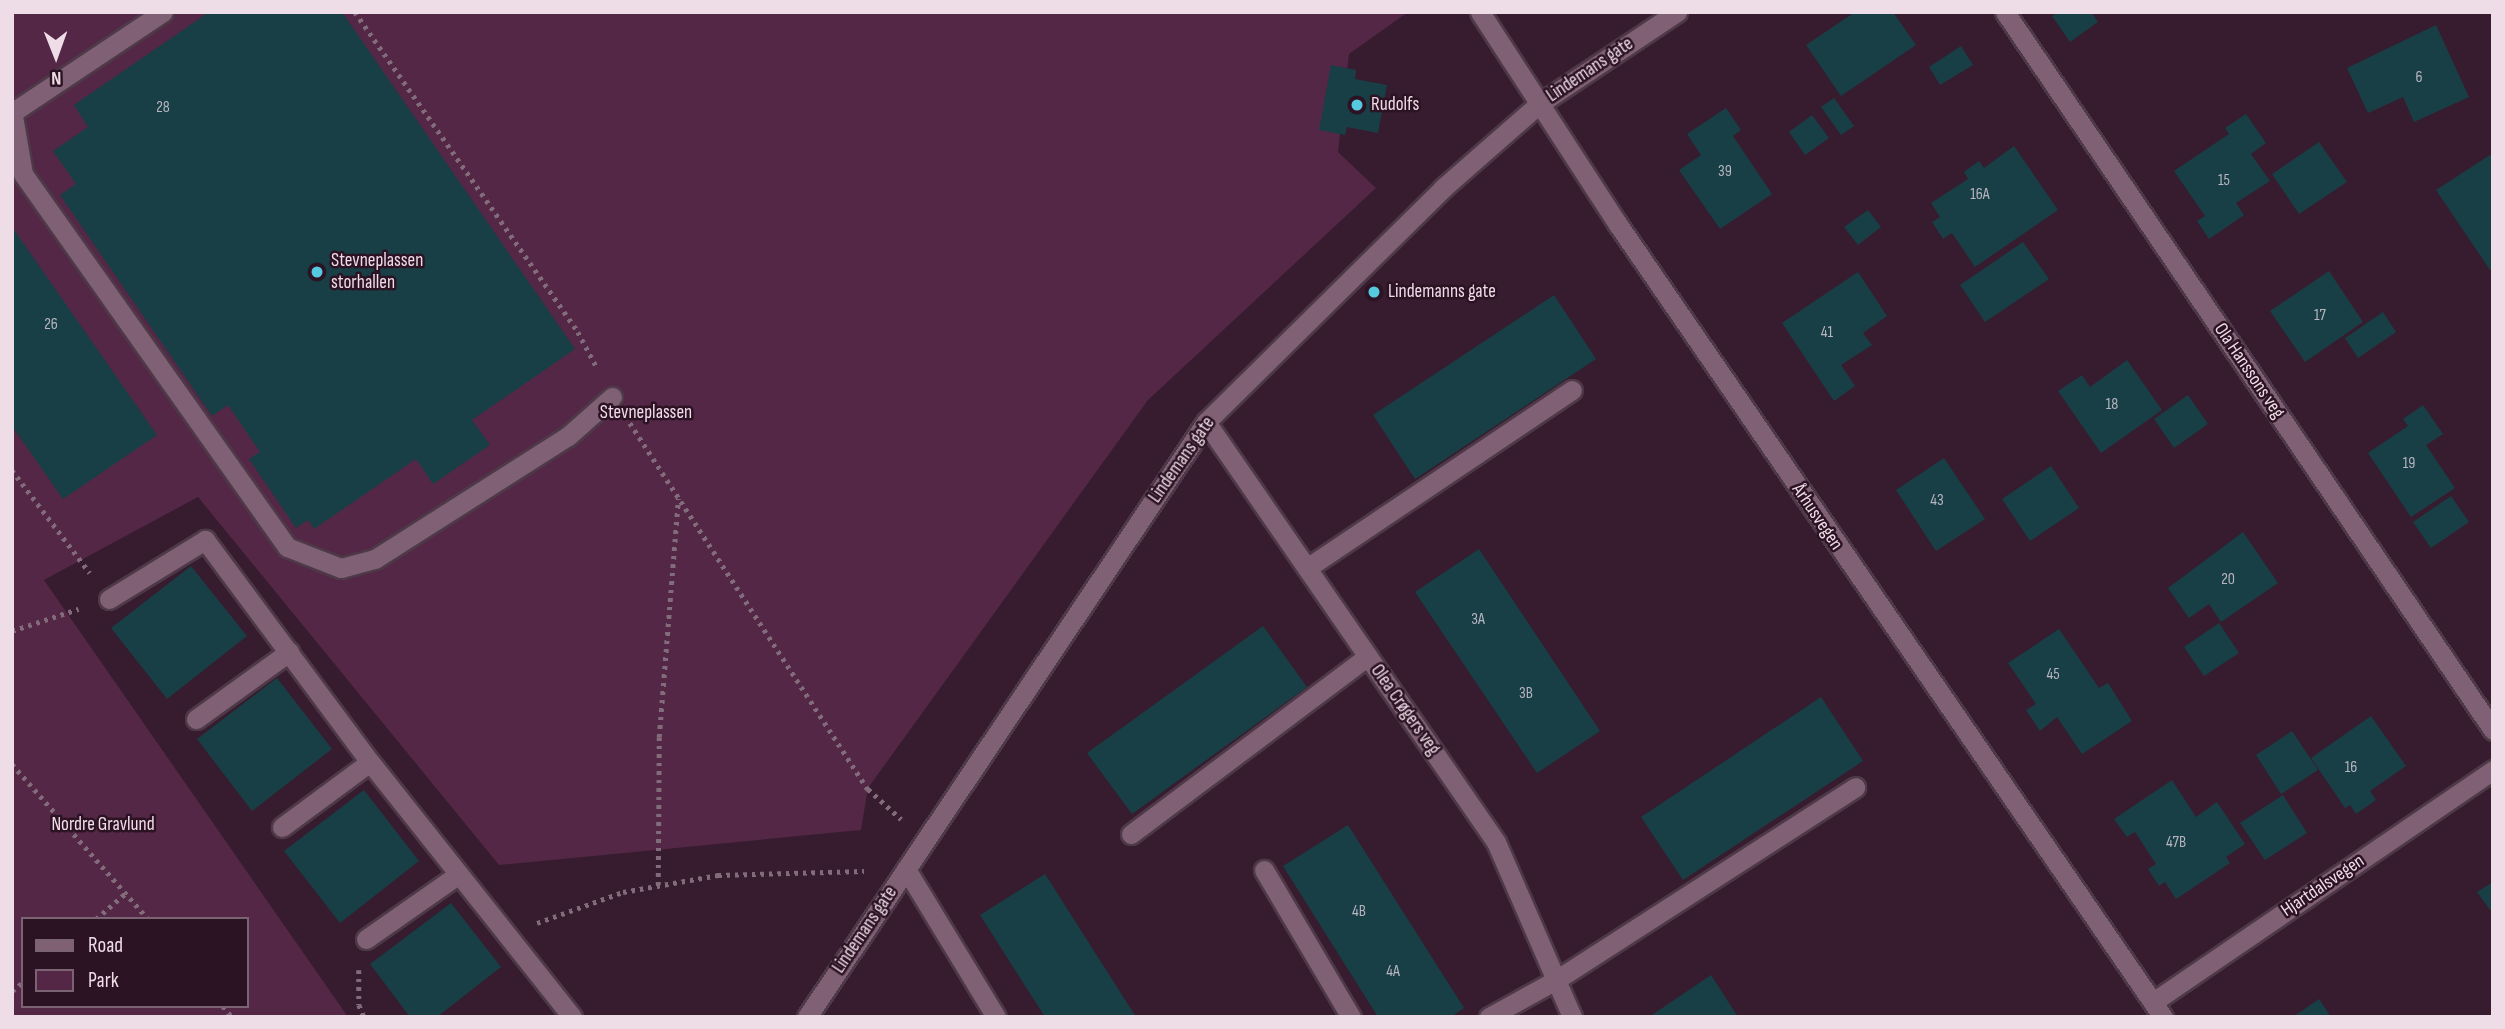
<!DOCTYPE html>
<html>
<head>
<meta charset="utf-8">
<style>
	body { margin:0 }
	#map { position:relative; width:2505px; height:1029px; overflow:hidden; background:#361c2e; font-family:"Sofia Sans Condensed",sans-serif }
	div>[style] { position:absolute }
	.green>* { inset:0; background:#532745 }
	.building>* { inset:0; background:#183f46 }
	.path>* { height:4.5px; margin-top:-2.25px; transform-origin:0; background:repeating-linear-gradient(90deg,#826c7b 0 3.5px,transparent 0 8.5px) }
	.roads { filter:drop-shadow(2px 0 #4e3948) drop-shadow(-2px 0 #4e3948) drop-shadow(0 2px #4e3948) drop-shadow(0 -2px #4e3948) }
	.service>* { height:19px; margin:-9.5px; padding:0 9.5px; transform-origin:9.5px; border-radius:9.5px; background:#7f6074 }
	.minor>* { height:19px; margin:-9.5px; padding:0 9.5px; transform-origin:9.5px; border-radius:9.5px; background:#7f6074 }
	.tertiary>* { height:19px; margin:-9.5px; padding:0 9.5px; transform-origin:9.5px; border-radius:9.5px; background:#7f6074 }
	.dots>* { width:19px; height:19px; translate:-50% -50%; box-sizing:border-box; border:4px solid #2c1324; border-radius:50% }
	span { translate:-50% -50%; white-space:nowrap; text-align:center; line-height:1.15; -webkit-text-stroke:5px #2c1324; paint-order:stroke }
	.number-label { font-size:16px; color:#b8b5bf }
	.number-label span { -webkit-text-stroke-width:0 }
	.street-label { font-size:19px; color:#eedce7 }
	.poi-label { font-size:19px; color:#eedce7 }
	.left { translate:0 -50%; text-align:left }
	.park-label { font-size:19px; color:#f2ddea }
	.frame { position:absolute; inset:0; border:14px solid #eedce7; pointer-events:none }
	.legend { position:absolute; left:21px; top:917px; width:228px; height:91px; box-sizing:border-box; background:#2c1324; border:2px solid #7a6372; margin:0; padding:9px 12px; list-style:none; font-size:21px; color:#eedce7 }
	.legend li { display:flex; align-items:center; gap:14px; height:35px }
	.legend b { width:35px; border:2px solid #7a6372 }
	.north { position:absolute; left:21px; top:21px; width:70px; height:70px; -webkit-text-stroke:5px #2c1324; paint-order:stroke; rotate:179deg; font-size:19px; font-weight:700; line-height:28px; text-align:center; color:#eedce7 }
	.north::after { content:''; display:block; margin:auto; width:24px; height:32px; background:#eedce7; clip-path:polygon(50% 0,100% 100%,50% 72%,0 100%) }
</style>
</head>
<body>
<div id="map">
	<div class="green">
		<div style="clip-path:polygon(evenodd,12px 12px,1408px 12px,1349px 54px,1338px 152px,1376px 188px,1148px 400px,868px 788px,861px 830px,499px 865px,198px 497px,44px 580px,348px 1017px,12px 1017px,12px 12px,23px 919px,247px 919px,247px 1006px,23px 1006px,23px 919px)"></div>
	</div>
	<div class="building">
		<div style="clip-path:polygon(209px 12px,342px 12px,575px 349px,472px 420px,490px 445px,433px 484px,416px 459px,314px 529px,308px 520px,296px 528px,249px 459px,260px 452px,228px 405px,212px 416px,60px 195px,76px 184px,53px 151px,88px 127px,74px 105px)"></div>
		<div style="clip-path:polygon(1855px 12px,1893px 12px,1916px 45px,1841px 96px,1806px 45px)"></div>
		<div style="clip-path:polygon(2058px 12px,2091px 12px,2098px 22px,2070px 42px,2052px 16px)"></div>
		<div style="clip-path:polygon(2436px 25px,2469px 97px,2414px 122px,2403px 97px,2368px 113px,2347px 68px)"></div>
		<div style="clip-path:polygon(1961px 46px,1973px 65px,1940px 85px,1929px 67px)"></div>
		<div style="clip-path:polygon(1331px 65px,1356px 70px,1355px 79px,1387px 85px,1378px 133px,1347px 127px,1345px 135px,1319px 130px)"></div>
		<div style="clip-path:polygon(1834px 98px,1854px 126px,1841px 135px,1821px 107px)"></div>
		<div style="clip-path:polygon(1726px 108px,1741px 130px,1733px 136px,1772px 194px,1720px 229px,1679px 170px,1701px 155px,1687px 134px)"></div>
		<div style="clip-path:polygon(2246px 114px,2266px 143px,2251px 154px,2270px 181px,2236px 203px,2244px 215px,2209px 239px,2197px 221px,2205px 216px,2174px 171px,2229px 134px,2225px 128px)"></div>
		<div style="clip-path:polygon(1812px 115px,1829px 138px,1805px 155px,1789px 132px)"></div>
		<div style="clip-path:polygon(2319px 142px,2347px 182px,2299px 214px,2272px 174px)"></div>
		<div style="clip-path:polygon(2014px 146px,2058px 210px,1975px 267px,1952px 233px,1943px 239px,1932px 222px,1940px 217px,1931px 203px,1968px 179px,1964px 172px,1979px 161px,1984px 168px)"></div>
		<div style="clip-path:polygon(2493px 153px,2493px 268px,2490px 270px,2436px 190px)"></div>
		<div style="clip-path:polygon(1868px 210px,1881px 227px,1858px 245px,1844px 227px)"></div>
		<div style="clip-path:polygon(12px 227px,157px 435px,63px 499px,12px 426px)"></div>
		<div style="clip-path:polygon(2023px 242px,2049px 279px,1985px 322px,1960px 285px)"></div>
		<div style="clip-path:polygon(2329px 271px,2363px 322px,2305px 362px,2270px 311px)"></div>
		<div style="clip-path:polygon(1858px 272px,1887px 316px,1863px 333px,1872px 345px,1841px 365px,1855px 386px,1834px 401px,1782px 323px)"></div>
		<div style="clip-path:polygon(1554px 295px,1596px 359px,1415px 479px,1373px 415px)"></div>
		<div style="clip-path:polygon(2383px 312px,2396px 332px,2358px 358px,2345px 338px)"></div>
		<div style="clip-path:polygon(2127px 360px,2162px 410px,2101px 453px,2058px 391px,2082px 375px,2090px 387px)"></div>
		<div style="clip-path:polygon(2188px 395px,2208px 424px,2174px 448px,2154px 419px)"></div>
		<div style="clip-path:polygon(2423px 405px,2443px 434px,2426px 445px,2455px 488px,2411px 517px,2368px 453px,2408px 426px,2403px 419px)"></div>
		<div style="clip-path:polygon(1944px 458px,1985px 519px,1936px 551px,1896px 490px)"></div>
		<div style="clip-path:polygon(2051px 466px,2079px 508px,2030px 541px,2002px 499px)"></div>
		<div style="clip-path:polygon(2451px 496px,2469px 522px,2431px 548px,2413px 522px)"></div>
		<div style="clip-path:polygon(2243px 532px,2278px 583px,2221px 622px,2209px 604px,2189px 618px,2168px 588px)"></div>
		<div style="clip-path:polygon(1479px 549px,1600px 731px,1537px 773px,1415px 592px)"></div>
		<div style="clip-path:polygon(191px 566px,247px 636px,167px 699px,111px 628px)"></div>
		<div style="clip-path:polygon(2219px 623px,2239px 653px,2204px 676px,2184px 647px)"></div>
		<div style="clip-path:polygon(1263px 626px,1307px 687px,1132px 814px,1087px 753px)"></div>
		<div style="clip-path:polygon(2059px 629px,2099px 688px,2108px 683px,2132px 721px,2082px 754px,2057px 717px,2040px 731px,2026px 710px,2036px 704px,2008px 663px)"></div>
		<div style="clip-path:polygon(277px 678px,332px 749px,252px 811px,197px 739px)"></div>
		<div style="clip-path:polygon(1821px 697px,1863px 761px,1683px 880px,1641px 817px)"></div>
		<div style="clip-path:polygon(2371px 716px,2406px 766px,2370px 791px,2376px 800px,2356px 814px,2350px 805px,2345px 808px,2311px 758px)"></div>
		<div style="clip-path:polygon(2292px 731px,2318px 770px,2281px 794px,2256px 755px)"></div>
		<div style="clip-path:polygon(2172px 780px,2196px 817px,2217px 802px,2245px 844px,2226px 857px,2230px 863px,2176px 899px,2165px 882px,2159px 886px,2148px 869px,2156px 864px,2135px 832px,2127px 837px,2114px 819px)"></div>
		<div style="clip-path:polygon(364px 790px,419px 861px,340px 923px,284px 851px)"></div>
		<div style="clip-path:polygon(2283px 795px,2307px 833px,2265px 860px,2240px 823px)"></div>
		<div style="clip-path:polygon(1348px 825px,1464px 1008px,1451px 1017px,1378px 1017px,1283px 866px)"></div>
		<div style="clip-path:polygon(1045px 874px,1136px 1017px,1045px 1017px,980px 915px)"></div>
		<div style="clip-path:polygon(2493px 882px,2493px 914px,2477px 892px)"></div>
		<div style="clip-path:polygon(451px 903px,501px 967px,437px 1017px,410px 1017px,370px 964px)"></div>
		<div style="clip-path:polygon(1711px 975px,1738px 1017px,1649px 1017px)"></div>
		<div style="clip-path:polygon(2319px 999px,2331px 1017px,2293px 1017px)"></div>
	</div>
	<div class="path">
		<div style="left:355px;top:12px;width:390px;rotate:55.1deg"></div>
		<div style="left:578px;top:332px;width:40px;rotate:62deg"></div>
		<div style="left:630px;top:423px;width:437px;rotate:57deg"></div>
		<div style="left:868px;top:789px;width:45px;rotate:42.3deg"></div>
		<div style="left:12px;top:470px;width:129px;rotate:52.9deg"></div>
		<div style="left:12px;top:631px;width:70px;rotate:-18.4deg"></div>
		<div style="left:12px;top:764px;width:206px;rotate:48.7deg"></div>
		<div style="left:658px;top:885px;width:148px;rotate:-89.6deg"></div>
		<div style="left:659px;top:737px;width:239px;rotate:-85.4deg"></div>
		<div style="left:96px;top:919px;width:40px;rotate:-41deg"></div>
		<div style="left:537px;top:923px;width:91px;rotate:-19.8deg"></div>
		<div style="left:623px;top:892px;width:97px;rotate:-10.1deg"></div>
		<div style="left:718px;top:875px;width:146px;rotate:-1.6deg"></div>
		<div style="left:359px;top:970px;width:35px;rotate:90deg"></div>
		<div style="left:359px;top:1005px;width:13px;rotate:67deg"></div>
		<div style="left:12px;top:991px;width:14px;rotate:-39deg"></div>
		<div style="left:223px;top:1006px;width:14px;rotate:51deg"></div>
	</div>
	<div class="roads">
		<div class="service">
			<div style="left:12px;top:110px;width:65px;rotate:80.2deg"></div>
			<div style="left:23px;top:174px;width:457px;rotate:54.7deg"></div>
			<div style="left:287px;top:547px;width:58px;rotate:21.3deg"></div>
			<div style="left:341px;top:568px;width:35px;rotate:-15deg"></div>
			<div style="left:375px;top:559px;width:229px;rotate:-32.5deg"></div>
			<div style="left:568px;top:436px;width:59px;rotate:-41.6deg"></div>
			<div style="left:109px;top:599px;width:113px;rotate:-31.6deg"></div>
			<div style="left:205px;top:540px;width:277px;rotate:53.4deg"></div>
			<div style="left:370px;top:762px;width:325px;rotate:51.6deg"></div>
			<div style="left:196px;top:719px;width:115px;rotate:-35.8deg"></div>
			<div style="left:282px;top:827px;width:109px;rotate:-36.5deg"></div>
			<div style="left:906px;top:869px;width:173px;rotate:58.7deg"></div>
			<div style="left:366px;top:939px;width:113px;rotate:-35deg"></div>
		</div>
		<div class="minor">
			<div style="left:2005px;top:12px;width:868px;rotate:55.8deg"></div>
			<div style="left:13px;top:112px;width:180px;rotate:-33.7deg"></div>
			<div style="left:1206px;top:422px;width:510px;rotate:55.38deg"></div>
			<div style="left:1496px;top:842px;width:191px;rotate:66.5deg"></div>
			<div style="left:1307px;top:568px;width:319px;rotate:-33.9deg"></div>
			<div style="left:1131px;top:834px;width:296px;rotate:-36.9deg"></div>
			<div style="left:1264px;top:870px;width:171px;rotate:59.4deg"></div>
			<div style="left:2153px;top:1002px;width:412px;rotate:-34.3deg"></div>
			<div style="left:807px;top:1017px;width:716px;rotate:-56.15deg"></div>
			<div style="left:1206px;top:422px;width:333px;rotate:-44.6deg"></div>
			<div style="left:1443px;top:188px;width:128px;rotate:-41.2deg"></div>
			<div style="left:1539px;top:104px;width:166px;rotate:-33.7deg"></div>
			<div style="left:1489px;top:1017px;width:77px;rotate:-28.9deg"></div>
			<div style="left:1556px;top:980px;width:356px;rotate:-32.8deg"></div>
		</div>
		<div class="tertiary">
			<div style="left:1480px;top:12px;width:252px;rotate:57deg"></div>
			<div style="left:1617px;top:223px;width:964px;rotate:55.49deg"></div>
		</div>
	</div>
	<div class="dots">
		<div style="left:1357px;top:105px;background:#55cadf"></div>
		<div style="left:317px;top:272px;background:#55cadf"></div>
		<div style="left:1374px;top:292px;background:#55cadf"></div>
	</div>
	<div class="number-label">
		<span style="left:2419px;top:78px">6</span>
		<span style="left:163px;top:108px">28</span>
		<span style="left:1725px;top:172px">39</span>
		<span style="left:2224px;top:181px">15</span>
		<span style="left:1980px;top:195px">16A</span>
		<span style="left:2320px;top:316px">17</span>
		<span style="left:51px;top:325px">26</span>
		<span style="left:1827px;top:333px">41</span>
		<span style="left:2112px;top:405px">18</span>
		<span style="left:2409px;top:464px">19</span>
		<span style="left:1937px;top:501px">43</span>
		<span style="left:2228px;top:580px">20</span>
		<span style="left:1478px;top:620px">3A</span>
		<span style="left:2053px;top:675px">45</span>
		<span style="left:1526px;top:694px">3B</span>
		<span style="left:2351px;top:768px">16</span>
		<span style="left:2176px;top:843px">47B</span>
		<span style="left:1359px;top:912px">4B</span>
		<span style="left:1393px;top:972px">4A</span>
	</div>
	<div class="street-label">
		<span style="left:1590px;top:70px;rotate:-34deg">Lindemans gate</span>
		<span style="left:2249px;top:371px;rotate:56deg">Ola Hanssons veg</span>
		<span style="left:1182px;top:460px;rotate:-55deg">Lindemans gate</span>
		<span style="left:1817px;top:517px;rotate:56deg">Århusvegen</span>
		<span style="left:1405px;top:710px;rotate:55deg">Olea Crøgers veg</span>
		<span style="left:2323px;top:886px;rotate:-34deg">Hjartdalsvegen</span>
		<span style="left:865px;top:930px;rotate:-56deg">Lindemans gate</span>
	</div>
	<div class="poi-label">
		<span class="left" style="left:1371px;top:105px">Rudolfs</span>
		<span class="left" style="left:331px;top:272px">Stevneplassen<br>storhallen</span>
		<span class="left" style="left:1388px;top:292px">Lindemanns gate</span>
	</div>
	<div class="park-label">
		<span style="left:646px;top:413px">Stevneplassen</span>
		<span style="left:103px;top:825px">Nordre Gravlund</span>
	</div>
	<div class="frame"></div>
	<ul class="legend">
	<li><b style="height:9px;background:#7f6074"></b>Road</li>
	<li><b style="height:19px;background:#532745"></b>Park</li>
	</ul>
	<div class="north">N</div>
</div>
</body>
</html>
